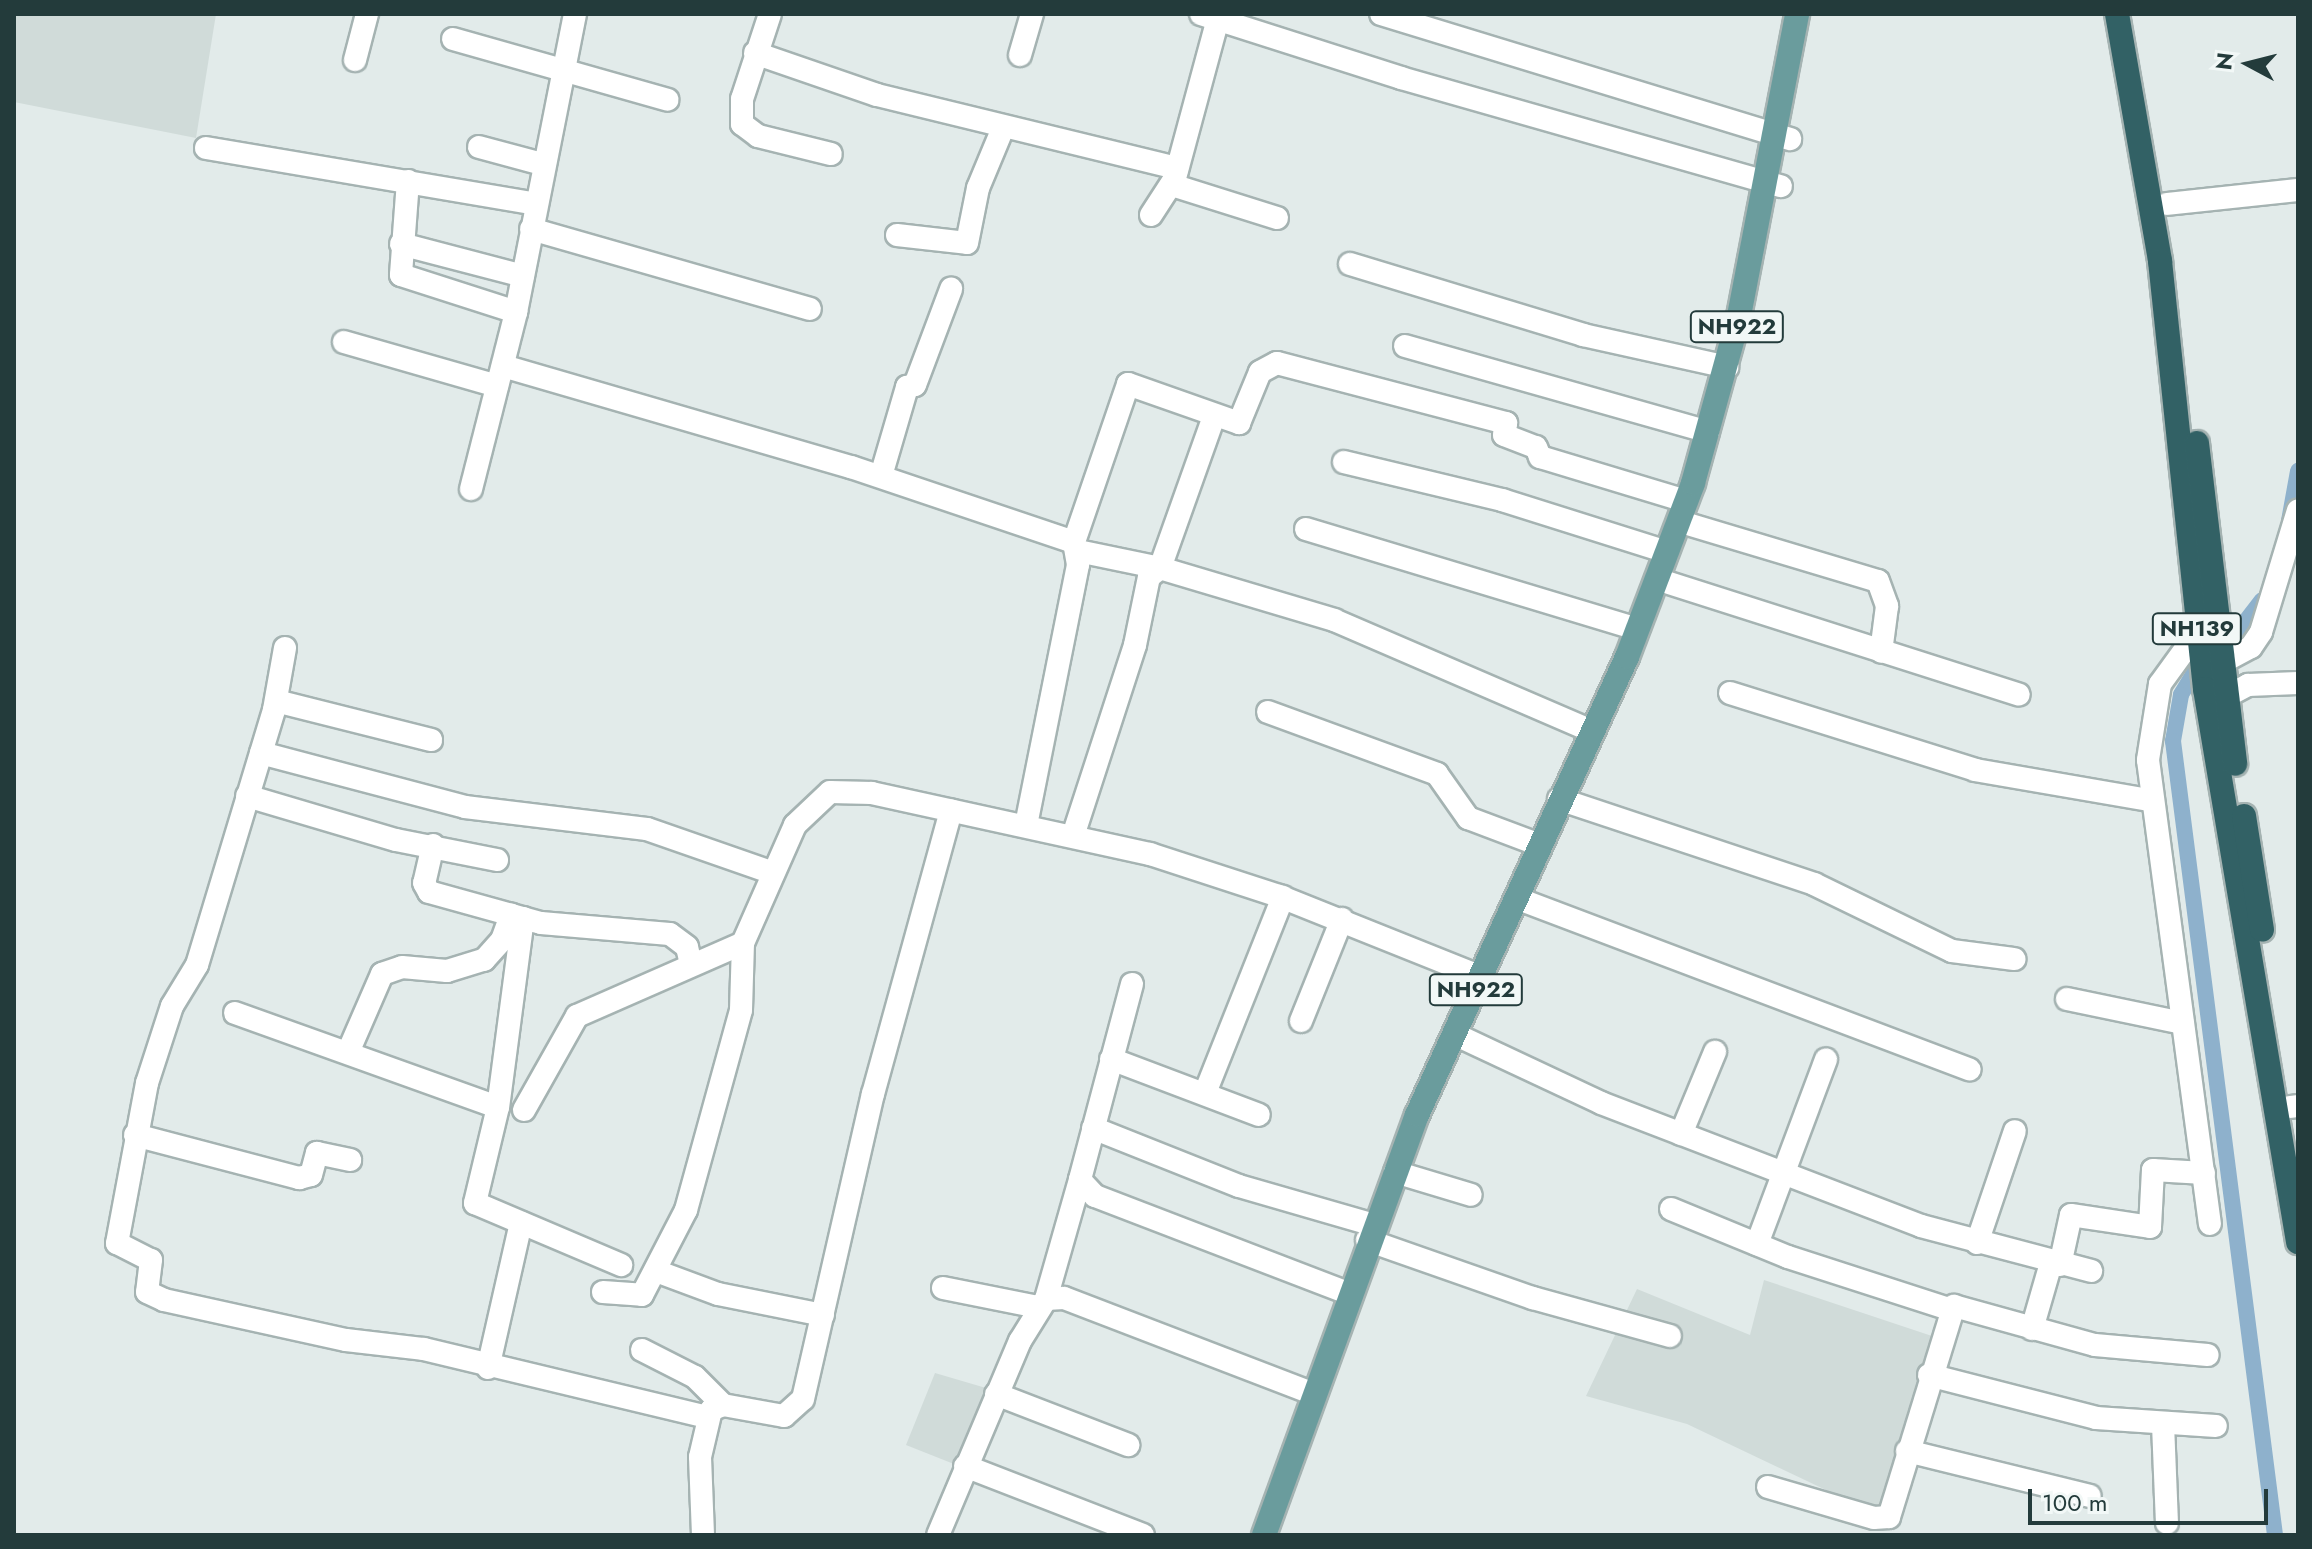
<!DOCTYPE html>
<html>
<head>
<meta charset="utf-8">
<style>
	body { margin:0 }
	#map { position:relative; width:2312px; height:1549px; overflow:hidden; background:#e2ebea; font-family:Jost,sans-serif }
	div>[style] { position:absolute }
	.built>* { inset:0; background:#d0dbd9 }
	.canal>* { height:16px; margin:-8px; padding:0 8px; transform-origin:8px; border-radius:8px; background:#8eb1cc }
	.roads { filter:drop-shadow(2px 0 #a5b3b2) drop-shadow(-2px 0 #a5b3b2) drop-shadow(0 2px #a5b3b2) drop-shadow(0 -2px #a5b3b2) }
	.minor>* { height:22px; margin:-11px; padding:0 11px; transform-origin:11px; border-radius:11px; background:#fff }
	.major>* { height:24px; margin:-12px; padding:0 12px; transform-origin:12px; border-radius:12px; background:#6a9c9d }
	.highway>* { height:24px; margin:-12px; padding:0 12px; transform-origin:12px; border-radius:12px; background:#326165 }
	span { translate:-50% -50%; white-space:nowrap; text-align:center; line-height:1.15; -webkit-text-stroke:8px #f2f8f7; paint-order:stroke }
	.shield-label span { padding:2px 6px; background:#f2f8f7; border:2px solid; border-radius:6px; -webkit-text-stroke-width:0 }
	.shield-label { font-size:22px; color:#233b3b; font-weight:700 }
	.frame { position:absolute; inset:0; border:16px solid #233b3b; pointer-events:none }
	.north { position:absolute; left:2208px; top:24px; width:80px; height:80px; -webkit-text-stroke:6px #f2f8f7; paint-order:stroke; rotate:277deg; font-size:22px; font-weight:700; line-height:32px; text-align:center; color:#233b3b }
	.north::after { content:''; display:block; margin:auto; width:28px; height:36px; background:#233b3b; clip-path:polygon(50% 0,100% 100%,50% 72%,0 100%) }
	.scale { position:absolute; left:2028px; top:1489px; width:240px; height:36px; box-sizing:border-box; border:4px solid #233b3b; border-top:0; padding-left:10px; font-size:24px; line-height:28px; white-space:nowrap; color:#233b3b; -webkit-text-stroke:6px #f2f8f7; paint-order:stroke }
</style>
</head>
<body>
<div id="map">
	<div class="built">
		<div style="clip-path:polygon(14px 14px,216px 14px,196px 138px,14px 102px)"></div>
		<div style="clip-path:polygon(1764px 1280px,1941px 1339px,1899px 1512px,1845px 1499px,1687px 1424px,1586px 1396px,1637px 1289px,1750px 1335px)"></div>
		<div style="clip-path:polygon(935px 1373px,1003px 1393px,969px 1470px,906px 1445px)"></div>
	</div>
	<div class="canal">
		<div style="left:2289px;top:521px;width:51px;rotate:-79.8deg"></div>
		<div style="left:2232px;top:639px;width:49px;rotate:-52.4deg"></div>
		<div style="left:2200px;top:663px;width:37px;rotate:121deg"></div>
		<div style="left:2181px;top:695px;width:47px;rotate:99.9deg"></div>
		<div style="left:2173px;top:741px;width:801px;rotate:82.68deg"></div>
	</div>
	<div class="roads">
		<div class="minor">
			<div style="left:770px;top:14px;width:89px;rotate:108.2deg"></div>
			<div style="left:742px;top:99px;width:25px;rotate:90deg"></div>
			<div style="left:742px;top:124px;width:20px;rotate:37deg"></div>
			<div style="left:758px;top:136px;width:75px;rotate:13.9deg"></div>
			<div style="left:1201px;top:14px;width:210px;rotate:17.7deg"></div>
			<div style="left:1401px;top:78px;width:395px;rotate:15.9deg"></div>
			<div style="left:1381px;top:14px;width:428px;rotate:17deg"></div>
			<div style="left:453px;top:39px;width:223px;rotate:15.8deg"></div>
			<div style="left:755px;top:53px;width:129px;rotate:19deg"></div>
			<div style="left:877px;top:95px;width:309px;rotate:13.7deg"></div>
			<div style="left:1020px;top:55px;width:43px;rotate:-73.7deg"></div>
			<div style="left:355px;top:60px;width:48px;rotate:-75.4deg"></div>
			<div style="left:479px;top:147px;width:65px;rotate:15.1deg"></div>
			<div style="left:206px;top:148px;width:335px;rotate:9.6deg"></div>
			<div style="left:408px;top:181px;width:94px;rotate:94.3deg"></div>
			<div style="left:401px;top:275px;width:121px;rotate:17.8deg"></div>
			<div style="left:1172px;top:185px;width:110px;rotate:17.4deg"></div>
			<div style="left:2167px;top:204px;width:132px;rotate:-6.1deg"></div>
			<div style="left:1151px;top:215px;width:44px;rotate:-57deg"></div>
			<div style="left:1175px;top:178px;width:165px;rotate:-74.9deg"></div>
			<div style="left:531px;top:229px;width:290px;rotate:16deg"></div>
			<div style="left:897px;top:235px;width:70px;rotate:6.5deg"></div>
			<div style="left:967px;top:243px;width:56px;rotate:-78.7deg"></div>
			<div style="left:978px;top:188px;width:65px;rotate:-67.4deg"></div>
			<div style="left:401px;top:244px;width:126px;rotate:14.7deg"></div>
			<div style="left:1350px;top:264px;width:244px;rotate:16.9deg"></div>
			<div style="left:1583px;top:335px;width:148px;rotate:12.5deg"></div>
			<div style="left:344px;top:342px;width:159px;rotate:16deg"></div>
			<div style="left:1405px;top:346px;width:315px;rotate:15.8deg"></div>
			<div style="left:503px;top:366px;width:362px;rotate:16.2deg"></div>
			<div style="left:851px;top:467px;width:235px;rotate:18.6deg"></div>
			<div style="left:1074px;top:542px;width:23px;rotate:80deg"></div>
			<div style="left:1078px;top:565px;width:266px;rotate:101.3deg"></div>
			<div style="left:1344px;top:462px;width:163px;rotate:13.5deg"></div>
			<div style="left:1502px;top:500px;width:173px;rotate:17.5deg"></div>
			<div style="left:881px;top:476px;width:93px;rotate:-73.7deg"></div>
			<div style="left:907px;top:387px;width:8px;rotate:-14deg"></div>
			<div style="left:915px;top:385px;width:103px;rotate:-69.4deg"></div>
			<div style="left:471px;top:489px;width:183px;rotate:-75.7deg"></div>
			<div style="left:516px;top:312px;width:304px;rotate:-78.8deg"></div>
			<div style="left:1691px;top:525px;width:195px;rotate:16.7deg"></div>
			<div style="left:1878px;top:581px;width:27px;rotate:70deg"></div>
			<div style="left:1887px;top:606px;width:46px;rotate:97.4deg"></div>
			<div style="left:1306px;top:529px;width:343px;rotate:16.8deg"></div>
			<div style="left:1074px;top:542px;width:167px;rotate:-71.1deg"></div>
			<div style="left:1128px;top:384px;width:118px;rotate:19.4deg"></div>
			<div style="left:1239px;top:423px;width:55px;rotate:-67.6deg"></div>
			<div style="left:1260px;top:372px;width:19px;rotate:-28deg"></div>
			<div style="left:1277px;top:363px;width:237px;rotate:14.7deg"></div>
			<div style="left:1506px;top:423px;width:12px;rotate:99deg"></div>
			<div style="left:1504px;top:435px;width:34px;rotate:21deg"></div>
			<div style="left:1536px;top:447px;width:11px;rotate:68deg"></div>
			<div style="left:1540px;top:457px;width:152px;rotate:16.8deg"></div>
			<div style="left:1078px;top:551px;width:84px;rotate:11.7deg"></div>
			<div style="left:1160px;top:568px;width:182px;rotate:16.6deg"></div>
			<div style="left:1334px;top:620px;width:279px;rotate:23.3deg"></div>
			<div style="left:1669px;top:583px;width:367px;rotate:17.7deg"></div>
			<div style="left:2197px;top:633px;width:63px;rotate:126deg"></div>
			<div style="left:2160px;top:684px;width:77px;rotate:99deg"></div>
			<div style="left:2148px;top:760px;width:468px;rotate:82.4deg"></div>
			<div style="left:285px;top:648px;width:63px;rotate:100.1deg"></div>
			<div style="left:274px;top:710px;width:266px;rotate:106.8deg"></div>
			<div style="left:197px;top:965px;width:48px;rotate:121.4deg"></div>
			<div style="left:172px;top:1006px;width:81px;rotate:108deg"></div>
			<div style="left:147px;top:1083px;width:163px;rotate:100.6deg"></div>
			<div style="left:117px;top:1243px;width:38px;rotate:27deg"></div>
			<div style="left:151px;top:1260px;width:32px;rotate:97deg"></div>
			<div style="left:147px;top:1292px;width:19px;rotate:25deg"></div>
			<div style="left:164px;top:1300px;width:186px;rotate:12.4deg"></div>
			<div style="left:346px;top:1340px;width:79px;rotate:6.6deg"></div>
			<div style="left:424px;top:1349px;width:292px;rotate:13.5deg"></div>
			<div style="left:2219px;top:664px;width:36px;rotate:-28deg"></div>
			<div style="left:2251px;top:647px;width:18px;rotate:-56deg"></div>
			<div style="left:2261px;top:632px;width:127px;rotate:-73.1deg"></div>
			<div style="left:1730px;top:693px;width:257px;rotate:17.4deg"></div>
			<div style="left:1975px;top:770px;width:177px;rotate:9.8deg"></div>
			<div style="left:276px;top:701px;width:160px;rotate:14.1deg"></div>
			<div style="left:2212px;top:704px;width:41px;rotate:-27.8deg"></div>
			<div style="left:2248px;top:685px;width:50px;rotate:-2.3deg"></div>
			<div style="left:1268px;top:712px;width:180px;rotate:20.1deg"></div>
			<div style="left:1437px;top:774px;width:54px;rotate:54.8deg"></div>
			<div style="left:1468px;top:818px;width:77px;rotate:20.6deg"></div>
			<div style="left:261px;top:753px;width:211px;rotate:14.8deg"></div>
			<div style="left:465px;top:807px;width:183px;rotate:6.9deg"></div>
			<div style="left:647px;top:829px;width:133px;rotate:19.2deg"></div>
			<div style="left:247px;top:796px;width:155px;rotate:16.5deg"></div>
			<div style="left:396px;top:840px;width:103px;rotate:11.2deg"></div>
			<div style="left:1559px;top:799px;width:269px;rotate:18.4deg"></div>
			<div style="left:1814px;top:884px;width:153px;rotate:25.9deg"></div>
			<div style="left:1952px;top:951px;width:63px;rotate:7.4deg"></div>
			<div style="left:1073px;top:836px;width:201px;rotate:-72deg"></div>
			<div style="left:1135px;top:645px;width:69px;rotate:-78.4deg"></div>
			<div style="left:1149px;top:577px;width:14px;rotate:-39deg"></div>
			<div style="left:1160px;top:568px;width:161px;rotate:-70.4deg"></div>
			<div style="left:433px;top:845px;width:39px;rotate:103deg"></div>
			<div style="left:424px;top:883px;width:10px;rotate:61deg"></div>
			<div style="left:429px;top:892px;width:116px;rotate:15.5deg"></div>
			<div style="left:541px;top:923px;width:129px;rotate:4.9deg"></div>
			<div style="left:670px;top:934px;width:21px;rotate:37deg"></div>
			<div style="left:687px;top:947px;width:18px;rotate:77deg"></div>
			<div style="left:1516px;top:898px;width:485px;rotate:20.7deg"></div>
			<div style="left:523px;top:918px;width:191px;rotate:97.5deg"></div>
			<div style="left:498px;top:1107px;width:99px;rotate:103.5deg"></div>
			<div style="left:475px;top:1203px;width:159px;rotate:23deg"></div>
			<div style="left:1132px;top:984px;width:203px;rotate:104.9deg"></div>
			<div style="left:1080px;top:1180px;width:22px;rotate:47deg"></div>
			<div style="left:1095px;top:1196px;width:271px;rotate:21deg"></div>
			<div style="left:2067px;top:999px;width:118px;rotate:11.7deg"></div>
			<div style="left:235px;top:1013px;width:279px;rotate:19.7deg"></div>
			<div style="left:1301px;top:1021px;width:110px;rotate:-68.1deg"></div>
			<div style="left:1454px;top:1034px;width:162px;rotate:25.1deg"></div>
			<div style="left:1601px;top:1103px;width:343px;rotate:21deg"></div>
			<div style="left:1921px;top:1226px;width:176px;rotate:14.8deg"></div>
			<div style="left:349px;top:1050px;width:83px;rotate:-66.5deg"></div>
			<div style="left:382px;top:974px;width:21px;rotate:-19deg"></div>
			<div style="left:402px;top:967px;width:45px;rotate:5.1deg"></div>
			<div style="left:447px;top:971px;width:39px;rotate:-17deg"></div>
			<div style="left:484px;top:960px;width:27px;rotate:-48deg"></div>
			<div style="left:502px;top:940px;width:27px;rotate:-70deg"></div>
			<div style="left:1111px;top:1059px;width:158px;rotate:20.7deg"></div>
			<div style="left:1205px;top:1093px;width:211px;rotate:-68.3deg"></div>
			<div style="left:2290px;top:1107px;width:8px;rotate:-7deg"></div>
			<div style="left:524px;top:1110px;width:108px;rotate:-60.6deg"></div>
			<div style="left:577px;top:1016px;width:181px;rotate:-23.7deg"></div>
			<div style="left:743px;top:943px;width:129px;rotate:-66.2deg"></div>
			<div style="left:795px;top:825px;width:48px;rotate:-43.3deg"></div>
			<div style="left:830px;top:792px;width:42px;rotate:1.4deg"></div>
			<div style="left:872px;top:793px;width:285px;rotate:12.4deg"></div>
			<div style="left:1150px;top:854px;width:136px;rotate:18deg"></div>
			<div style="left:1279px;top:896px;width:219px;rotate:21.8deg"></div>
			<div style="left:1093px;top:1128px;width:157px;rotate:21.7deg"></div>
			<div style="left:1239px;top:1186px;width:141px;rotate:16.1deg"></div>
			<div style="left:1681px;top:1134px;width:89px;rotate:-67.5deg"></div>
			<div style="left:135px;top:1135px;width:170px;rotate:14.7deg"></div>
			<div style="left:299px;top:1178px;width:12px;rotate:-14deg"></div>
			<div style="left:311px;top:1175px;width:23px;rotate:-75deg"></div>
			<div style="left:317px;top:1153px;width:34px;rotate:12deg"></div>
			<div style="left:1395px;top:1172px;width:79px;rotate:16.8deg"></div>
			<div style="left:1671px;top:1209px;width:126px;rotate:22.3deg"></div>
			<div style="left:1788px;top:1257px;width:172px;rotate:17.9deg"></div>
			<div style="left:1367px;top:1240px;width:176px;rotate:19.3deg"></div>
			<div style="left:1533px;top:1298px;width:142px;rotate:15.5deg"></div>
			<div style="left:1977px;top:1243px;width:118px;rotate:-71.3deg"></div>
			<div style="left:1757px;top:1244px;width:197px;rotate:-69.5deg"></div>
			<div style="left:2060px;top:1265px;width:51px;rotate:-77.6deg"></div>
			<div style="left:2071px;top:1215px;width:80px;rotate:8.6deg"></div>
			<div style="left:2150px;top:1227px;width:57px;rotate:-87deg"></div>
			<div style="left:2153px;top:1170px;width:51px;rotate:3.4deg"></div>
			<div style="left:656px;top:1271px;width:66px;rotate:20.4deg"></div>
			<div style="left:718px;top:1294px;width:107px;rotate:11.3deg"></div>
			<div style="left:943px;top:1288px;width:97px;rotate:11.3deg"></div>
			<div style="left:603px;top:1292px;width:39px;rotate:4deg"></div>
			<div style="left:642px;top:1295px;width:96px;rotate:-62.6deg"></div>
			<div style="left:686px;top:1210px;width:207px;rotate:-74.6deg"></div>
			<div style="left:741px;top:1010px;width:67px;rotate:-88.3deg"></div>
			<div style="left:1046px;top:1299px;width:124px;rotate:-74.1deg"></div>
			<div style="left:2032px;top:1329px;width:69px;rotate:-73.9deg"></div>
			<div style="left:642px;top:1350px;width:59px;rotate:27deg"></div>
			<div style="left:695px;top:1377px;width:40px;rotate:45deg"></div>
			<div style="left:488px;top:1368px;width:149px;rotate:-77.2deg"></div>
			<div style="left:1929px;top:1375px;width:172px;rotate:14.4deg"></div>
			<div style="left:2096px;top:1418px;width:120px;rotate:3.8deg"></div>
			<div style="left:996px;top:1394px;width:142px;rotate:21.1deg"></div>
			<div style="left:2163px;top:1424px;width:99px;rotate:87.7deg"></div>
			<div style="left:1907px;top:1451px;width:188px;rotate:13.8deg"></div>
			<div style="left:965px;top:1466px;width:191px;rotate:21.2deg"></div>
			<div style="left:1768px;top:1487px;width:110px;rotate:16.3deg"></div>
			<div style="left:1874px;top:1518px;width:15px;rotate:-4deg"></div>
			<div style="left:1889px;top:1517px;width:221px;rotate:-72.9deg"></div>
			<div style="left:1954px;top:1306px;width:146px;rotate:15.5deg"></div>
			<div style="left:2095px;top:1345px;width:113px;rotate:5.1deg"></div>
			<div style="left:703px;top:1535px;width:78px;rotate:-92.2deg"></div>
			<div style="left:700px;top:1457px;width:48px;rotate:-76.8deg"></div>
			<div style="left:711px;top:1410px;width:13px;rotate:-23deg"></div>
			<div style="left:723px;top:1405px;width:62px;rotate:10.2deg"></div>
			<div style="left:784px;top:1416px;width:25px;rotate:-42deg"></div>
			<div style="left:803px;top:1399px;width:313px;rotate:-77.1deg"></div>
			<div style="left:873px;top:1094px;width:294px;rotate:-74.6deg"></div>
			<div style="left:938px;top:1535px;width:211px;rotate:-67.1deg"></div>
			<div style="left:1020px;top:1341px;width:49px;rotate:-58.2deg"></div>
			<div style="left:1046px;top:1299px;width:18px;rotate:-3deg"></div>
			<div style="left:1064px;top:1298px;width:257px;rotate:21deg"></div>
		</div>
		<div class="major">
			<div style="left:1264px;top:1535px;width:447px;rotate:-70deg"></div>
			<div style="left:1417px;top:1115px;width:504px;rotate:-65.37deg"></div>
			<div style="left:1627px;top:657px;width:186px;rotate:-69.2deg"></div>
			<div style="left:1693px;top:483px;width:173px;rotate:-74.6deg"></div>
			<div style="left:1739px;top:316px;width:308px;rotate:-79.1deg"></div>
		</div>
		<div class="highway">
			<div style="left:2117px;top:14px;width:251px;rotate:80.1deg"></div>
			<div style="left:2160px;top:261px;width:430px;rotate:84deg"></div>
			<div style="left:2205px;top:689px;width:561px;rotate:80.45deg"></div>
			<div style="left:2197px;top:443px;width:323px;rotate:83.2deg"></div>
			<div style="left:2244px;top:816px;width:115px;rotate:81deg"></div>
		</div>
	</div>
	<div class="shield-label">
		<span style="left:1737px;top:327px">NH922</span>
		<span style="left:2197px;top:629px">NH139</span>
		<span style="left:1476px;top:990px">NH922</span>
	</div>
	<div class="frame"></div>
	<div class="north">N</div>
	<div class="scale">100 m</div>
</div>
</body>
</html>
